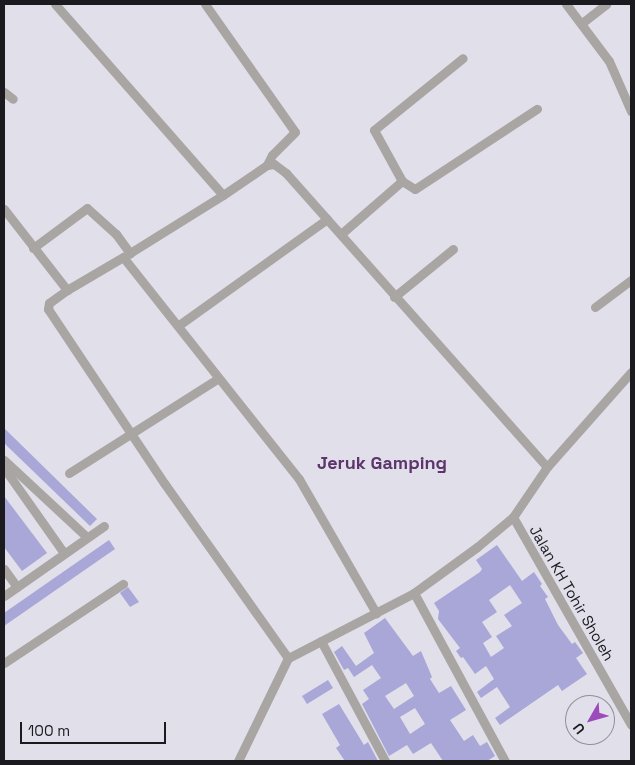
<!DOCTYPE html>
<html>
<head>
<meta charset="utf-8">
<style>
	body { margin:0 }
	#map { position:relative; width:635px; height:765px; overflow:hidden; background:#e0dfea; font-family:"Space Grotesk",sans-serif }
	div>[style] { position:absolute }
	.building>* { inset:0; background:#a9a6d8 }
	.street>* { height:9px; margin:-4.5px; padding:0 4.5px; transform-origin:4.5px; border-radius:4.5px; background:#a9a5a2 }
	span { translate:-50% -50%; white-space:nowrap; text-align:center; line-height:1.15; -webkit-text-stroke:5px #e0dfea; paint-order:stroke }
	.street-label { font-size:15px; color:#1b1a1e }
	.quarter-label { font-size:18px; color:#5d346b; font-weight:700 }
	.frame { position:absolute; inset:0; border:5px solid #1b1a1e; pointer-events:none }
	.north { position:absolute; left:565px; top:695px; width:50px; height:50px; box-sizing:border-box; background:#e0dfea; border:1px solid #919098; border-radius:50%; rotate:232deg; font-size:14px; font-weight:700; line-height:20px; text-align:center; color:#1b1a1e }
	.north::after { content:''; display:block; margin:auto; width:18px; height:22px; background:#9d4bba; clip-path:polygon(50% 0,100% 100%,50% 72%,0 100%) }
	.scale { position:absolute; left:20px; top:722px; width:146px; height:22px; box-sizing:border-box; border:2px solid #1b1a1e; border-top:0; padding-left:6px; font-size:15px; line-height:18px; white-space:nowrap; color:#1b1a1e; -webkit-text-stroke:4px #e0dfea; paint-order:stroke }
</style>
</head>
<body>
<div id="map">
	<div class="building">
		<div style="clip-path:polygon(4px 428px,97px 519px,90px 526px,4px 443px)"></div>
		<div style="clip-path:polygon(4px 496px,47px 553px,22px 571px,4px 547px)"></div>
		<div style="clip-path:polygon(109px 540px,115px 549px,4px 626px,4px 613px)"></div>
		<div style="clip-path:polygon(evenodd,497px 545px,522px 581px,534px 572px,542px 584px,540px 586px,548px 597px,545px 599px,558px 625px,572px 644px,575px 642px,583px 653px,576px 658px,587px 674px,562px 691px,558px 685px,500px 725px,495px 718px,510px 707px,497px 687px,481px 698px,477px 692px,494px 679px,486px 666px,475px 674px,463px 657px,461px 658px,456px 651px,460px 648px,438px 619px,439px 611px,434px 603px,480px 572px,482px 569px,476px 560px,497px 545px,510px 585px,522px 603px,504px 615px,512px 626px,496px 636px,504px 648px,491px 657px,483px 643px,492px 637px,482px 622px,497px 612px,489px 600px,510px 585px)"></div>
		<div style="clip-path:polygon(128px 587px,139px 602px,130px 607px,120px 593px)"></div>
		<div style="clip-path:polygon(evenodd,385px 618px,413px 656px,421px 651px,432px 677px,430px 679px,439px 693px,451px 686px,466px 710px,450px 720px,464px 741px,473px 735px,480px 746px,487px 742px,495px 756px,487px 761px,443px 761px,431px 743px,413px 754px,407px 745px,389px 756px,362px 704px,369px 699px,363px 690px,381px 678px,372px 665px,354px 677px,348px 668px,344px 670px,334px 652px,342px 646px,356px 666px,374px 653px,364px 633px,385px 618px,406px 683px,414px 696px,394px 709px,385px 696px,406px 683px,385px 618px,415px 708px,425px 724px,410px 734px,400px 717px,415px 708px)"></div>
		<div style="clip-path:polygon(328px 680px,333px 688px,307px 704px,302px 696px)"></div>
		<div style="clip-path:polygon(339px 704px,364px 745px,368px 742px,378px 761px,345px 761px,336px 748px,340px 745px,322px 714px)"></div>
	</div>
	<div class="street">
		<div style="left:55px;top:4px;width:254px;rotate:48.7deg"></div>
		<div style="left:223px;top:195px;width:53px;rotate:-34.3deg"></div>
		<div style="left:267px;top:165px;width:7px;rotate:-8deg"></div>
		<div style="left:274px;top:164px;width:15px;rotate:37deg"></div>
		<div style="left:286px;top:173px;width:393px;rotate:48.4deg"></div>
		<div style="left:547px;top:467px;width:60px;rotate:124.2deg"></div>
		<div style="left:513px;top:517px;width:47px;rotate:140.2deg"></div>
		<div style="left:477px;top:547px;width:78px;rotate:143.9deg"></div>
		<div style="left:414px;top:593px;width:142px;rotate:152.7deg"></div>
		<div style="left:288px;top:658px;width:114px;rotate:115.9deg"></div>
		<div style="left:205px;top:4px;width:156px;rotate:54.9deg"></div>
		<div style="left:295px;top:132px;width:33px;rotate:135deg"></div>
		<div style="left:272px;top:155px;width:11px;rotate:117deg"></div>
		<div style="left:566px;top:4px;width:71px;rotate:53deg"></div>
		<div style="left:609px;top:61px;width:55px;rotate:66.3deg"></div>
		<div style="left:582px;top:23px;width:31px;rotate:-38deg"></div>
		<div style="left:4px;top:92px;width:11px;rotate:38deg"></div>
		<div style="left:402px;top:181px;width:15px;rotate:32deg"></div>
		<div style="left:415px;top:189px;width:146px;rotate:-33.3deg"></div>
		<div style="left:4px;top:209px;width:103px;rotate:52.1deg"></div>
		<div style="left:341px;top:234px;width:81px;rotate:-41deg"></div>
		<div style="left:402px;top:181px;width:58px;rotate:-118.8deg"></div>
		<div style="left:374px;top:130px;width:114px;rotate:-39deg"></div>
		<div style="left:33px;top:248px;width:67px;rotate:-36.5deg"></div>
		<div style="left:87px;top:208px;width:39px;rotate:42deg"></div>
		<div style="left:116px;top:234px;width:24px;rotate:54deg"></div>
		<div style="left:125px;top:256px;width:115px;rotate:-31.9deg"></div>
		<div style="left:394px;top:297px;width:76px;rotate:-39.1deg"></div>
		<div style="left:595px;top:307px;width:45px;rotate:-36.9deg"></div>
		<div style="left:179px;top:325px;width:182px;rotate:-35.6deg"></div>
		<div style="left:4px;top:460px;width:113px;rotate:42.9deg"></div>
		<div style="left:547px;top:467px;width:127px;rotate:-48.5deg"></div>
		<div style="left:4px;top:468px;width:104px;rotate:54.8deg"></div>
		<div style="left:69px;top:473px;width:175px;rotate:-32.4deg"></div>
		<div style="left:513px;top:517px;width:239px;rotate:60.4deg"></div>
		<div style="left:4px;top:569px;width:22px;rotate:54deg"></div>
		<div style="left:414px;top:593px;width:191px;rotate:61.6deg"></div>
		<div style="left:4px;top:596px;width:122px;rotate:-35deg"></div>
		<div style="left:321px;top:641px;width:136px;rotate:61.9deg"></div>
		<div style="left:288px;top:658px;width:214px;rotate:-125.3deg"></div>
		<div style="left:164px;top:483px;width:209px;rotate:-123.7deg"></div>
		<div style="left:48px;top:309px;width:6px;rotate:-81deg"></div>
		<div style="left:49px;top:303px;width:22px;rotate:-36deg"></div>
		<div style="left:67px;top:290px;width:65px;rotate:-30.5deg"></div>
		<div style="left:123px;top:257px;width:283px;rotate:51.6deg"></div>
		<div style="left:299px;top:479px;width:155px;rotate:60.1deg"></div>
		<div style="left:4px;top:663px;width:143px;rotate:-33.6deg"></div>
	</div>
	<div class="street-label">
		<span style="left:572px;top:593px;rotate:60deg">Jalan KH Tohir Sholeh</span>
	</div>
	<div class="quarter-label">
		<span style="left:382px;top:463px">Jeruk Gamping</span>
	</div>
	<div class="frame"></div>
	<div class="north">U</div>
	<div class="scale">100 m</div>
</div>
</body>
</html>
